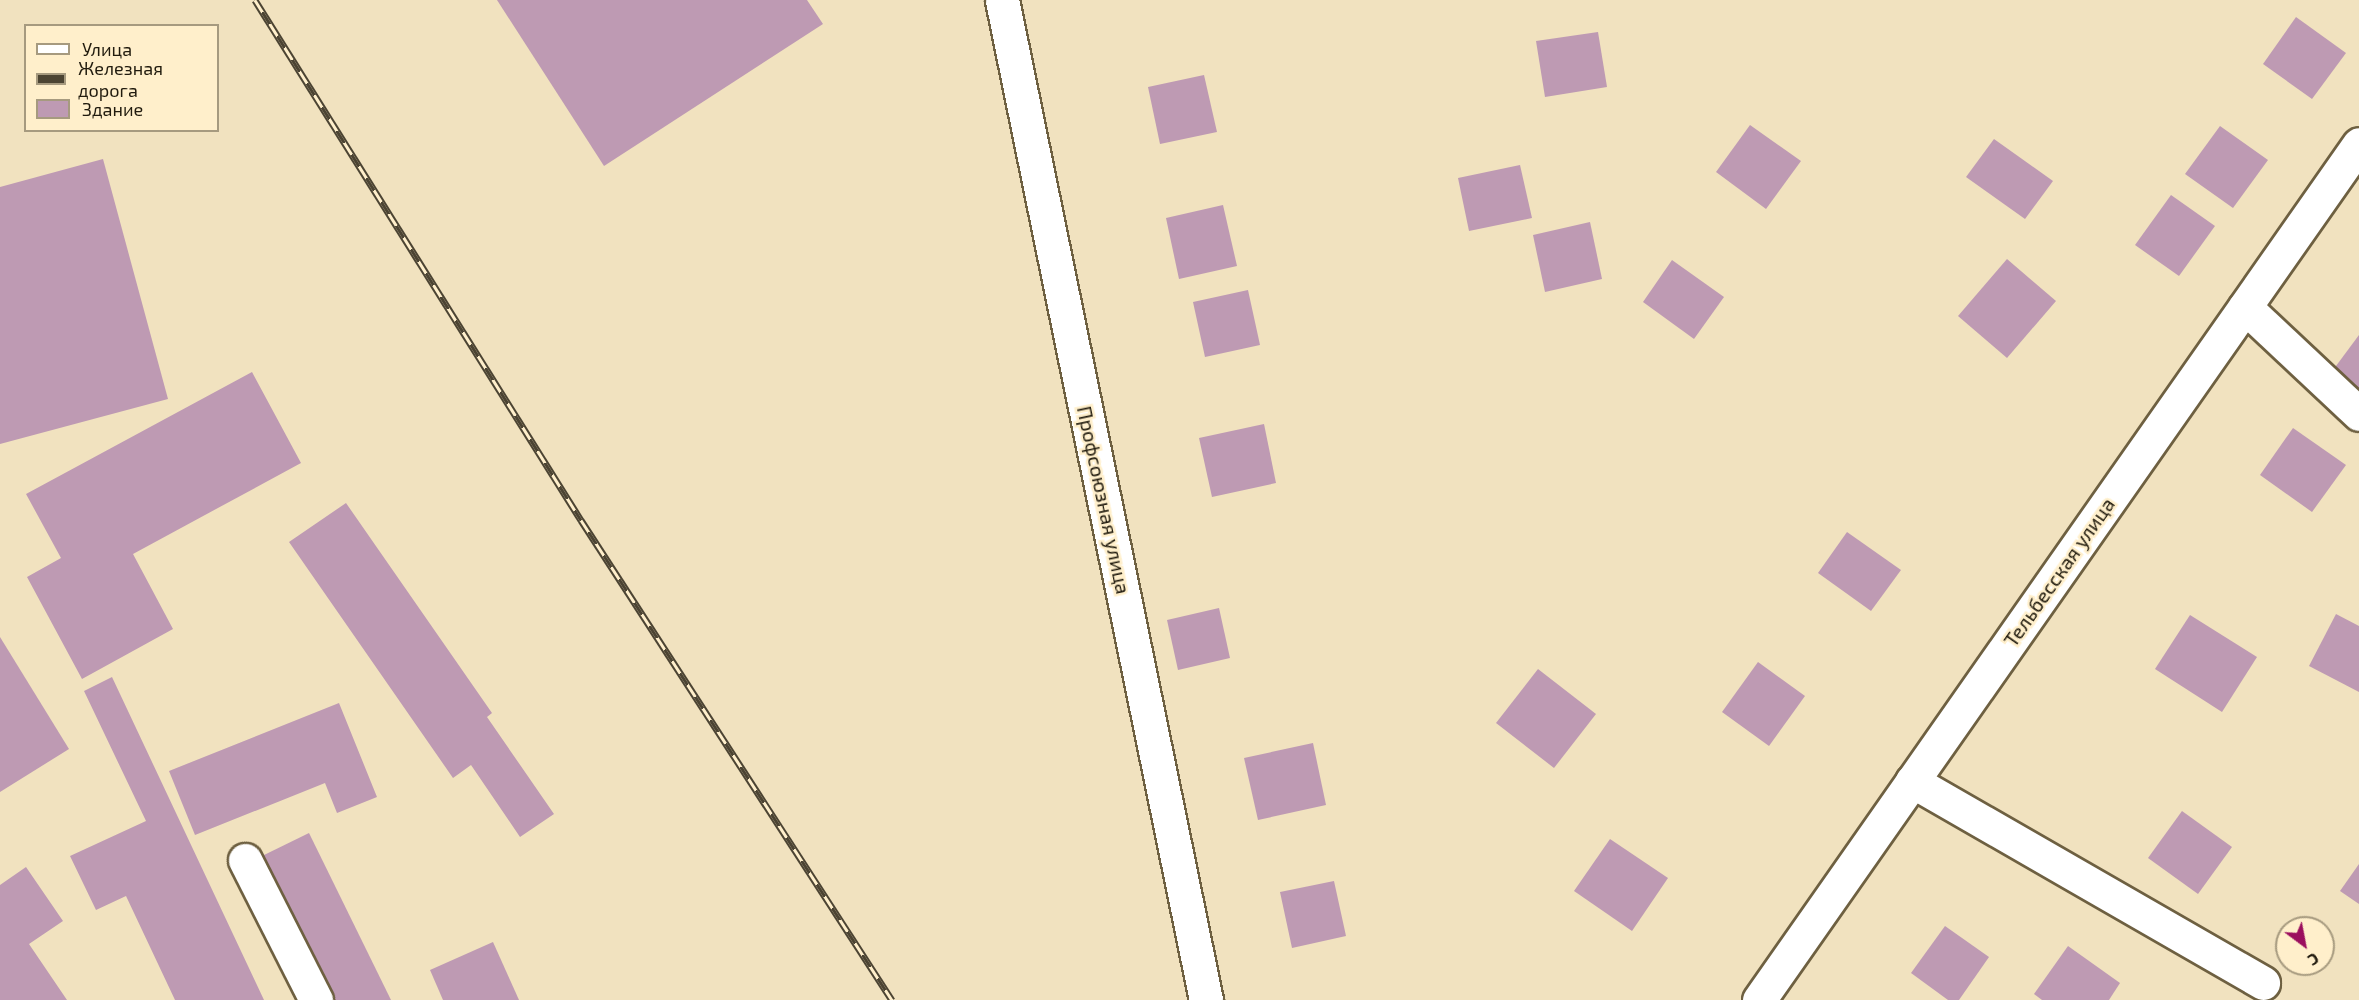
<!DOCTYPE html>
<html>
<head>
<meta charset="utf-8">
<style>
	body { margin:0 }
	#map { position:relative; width:2359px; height:1000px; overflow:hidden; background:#f1e2bf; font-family:"Exo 2",sans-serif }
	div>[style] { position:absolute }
	.building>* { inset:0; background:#be9ab3 }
	.roads { filter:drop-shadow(2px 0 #6e6041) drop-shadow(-2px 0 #6e6041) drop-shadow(0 2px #6e6041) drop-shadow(0 -2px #6e6041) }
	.minor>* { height:33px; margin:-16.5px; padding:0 16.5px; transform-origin:16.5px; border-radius:16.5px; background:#fff }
	.rail>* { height:7px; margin-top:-3.5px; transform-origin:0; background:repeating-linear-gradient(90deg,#ffefcb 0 14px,#4c4433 0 28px); box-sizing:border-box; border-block:2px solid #4c4433 }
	span { translate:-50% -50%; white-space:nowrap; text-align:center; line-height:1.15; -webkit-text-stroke:5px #ffefcb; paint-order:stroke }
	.street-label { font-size:20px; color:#211b0e }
	.legend { position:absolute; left:24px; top:24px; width:195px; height:108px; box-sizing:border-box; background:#ffefcb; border:2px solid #a69a7f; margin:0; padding:8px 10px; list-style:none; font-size:18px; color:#211b0e }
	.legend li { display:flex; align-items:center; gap:12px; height:30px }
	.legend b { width:30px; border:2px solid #a69a7f }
	.north { position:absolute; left:2275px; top:916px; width:60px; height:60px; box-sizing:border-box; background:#ffefcb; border:2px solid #a69a7f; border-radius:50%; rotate:148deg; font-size:16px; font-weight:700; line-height:24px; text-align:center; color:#211b0e }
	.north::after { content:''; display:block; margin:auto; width:21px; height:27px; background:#9b0e5e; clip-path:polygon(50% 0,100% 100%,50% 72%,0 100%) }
</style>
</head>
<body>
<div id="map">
	<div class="building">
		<div style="clip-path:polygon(497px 0,807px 0,823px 24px,604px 166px)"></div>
		<div style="clip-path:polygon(2296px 17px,2346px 53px,2312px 99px,2263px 64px)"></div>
		<div style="clip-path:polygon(1598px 32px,1607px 87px,1545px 97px,1536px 41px)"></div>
		<div style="clip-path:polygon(1204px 75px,1217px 132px,1160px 144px,1148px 87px)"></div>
		<div style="clip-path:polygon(1750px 125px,1801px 161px,1766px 209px,1716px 172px)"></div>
		<div style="clip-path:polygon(2220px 126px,2268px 160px,2233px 208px,2185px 174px)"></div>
		<div style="clip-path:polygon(1994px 139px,2053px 181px,2025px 219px,1966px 177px)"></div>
		<div style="clip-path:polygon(103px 159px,168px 399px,0 444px,0 187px)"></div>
		<div style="clip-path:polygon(1520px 165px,1532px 218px,1469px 231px,1458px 178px)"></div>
		<div style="clip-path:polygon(2171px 195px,2215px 226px,2179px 276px,2135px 245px)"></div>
		<div style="clip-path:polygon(1223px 205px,1237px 266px,1179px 279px,1166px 218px)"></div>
		<div style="clip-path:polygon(1590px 222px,1602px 279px,1545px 292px,1533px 235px)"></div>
		<div style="clip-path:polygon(2007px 259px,2056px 301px,2007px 358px,1958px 316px)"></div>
		<div style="clip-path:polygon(1672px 260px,1724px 297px,1694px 339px,1643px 302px)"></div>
		<div style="clip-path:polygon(1248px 290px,1260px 345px,1205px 357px,1193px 302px)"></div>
		<div style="clip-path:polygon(2359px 335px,2359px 389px,2333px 370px)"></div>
		<div style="clip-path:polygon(252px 372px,301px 463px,133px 554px,173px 629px,82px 679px,27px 577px,61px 558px,26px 494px)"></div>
		<div style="clip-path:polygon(1264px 424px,1276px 483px,1212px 497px,1199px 438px)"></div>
		<div style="clip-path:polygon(2293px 428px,2346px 465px,2312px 512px,2260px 475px)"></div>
		<div style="clip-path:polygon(346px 503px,492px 713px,487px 717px,554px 814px,520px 837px,471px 765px,453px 778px,289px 542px)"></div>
		<div style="clip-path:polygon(1847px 532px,1901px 570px,1871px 611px,1818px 573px)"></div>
		<div style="clip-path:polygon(1219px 608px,1230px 658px,1178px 670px,1167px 620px)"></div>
		<div style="clip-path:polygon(2336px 614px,2359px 626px,2359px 692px,2309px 666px)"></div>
		<div style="clip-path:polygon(2190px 615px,2257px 657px,2222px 712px,2155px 669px)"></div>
		<div style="clip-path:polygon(0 637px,69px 749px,0 792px)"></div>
		<div style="clip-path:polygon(1758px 662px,1805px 696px,1769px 746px,1722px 712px)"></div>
		<div style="clip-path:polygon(1538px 669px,1596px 714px,1554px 768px,1496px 723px)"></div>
		<div style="clip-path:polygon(112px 677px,264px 1000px,175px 1000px,126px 896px,96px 910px,70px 856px,146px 821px,84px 691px)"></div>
		<div style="clip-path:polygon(339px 703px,377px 797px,337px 813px,325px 783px,195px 835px,169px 771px)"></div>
		<div style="clip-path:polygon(1313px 743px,1326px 805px,1258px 820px,1244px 758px)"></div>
		<div style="clip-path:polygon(2182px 811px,2232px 847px,2198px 894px,2148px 858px)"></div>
		<div style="clip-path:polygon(309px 833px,391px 1000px,333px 1000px,262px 856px)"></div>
		<div style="clip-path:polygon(1610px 839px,1668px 878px,1632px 931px,1574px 891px)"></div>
		<div style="clip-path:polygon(2359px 864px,2359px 904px,2340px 891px)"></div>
		<div style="clip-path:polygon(26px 867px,63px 921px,29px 944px,67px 1000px,0 1000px,0 885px)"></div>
		<div style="clip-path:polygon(1334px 881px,1346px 936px,1292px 948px,1280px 892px)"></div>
		<div style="clip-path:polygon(1945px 926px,1989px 957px,1959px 1000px,1948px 1000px,1911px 973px)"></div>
		<div style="clip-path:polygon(493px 942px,519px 1000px,443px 1000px,430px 970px)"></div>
		<div style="clip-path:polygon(2068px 946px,2120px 983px,2109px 1000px,2042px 1000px,2034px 994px)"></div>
	</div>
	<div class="roads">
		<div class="minor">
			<div style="left:1002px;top:0;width:1021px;rotate:78.47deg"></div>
			<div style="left:2245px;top:307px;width:156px;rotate:43.2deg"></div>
			<div style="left:1912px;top:781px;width:405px;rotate:29.9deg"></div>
			<div style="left:245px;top:860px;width:157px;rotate:63.1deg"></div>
			<div style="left:1759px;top:1000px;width:1045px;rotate:-54.97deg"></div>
		</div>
	</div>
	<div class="rail">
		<div style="left:255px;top:0;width:614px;rotate:57.92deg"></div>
		<div style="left:581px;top:520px;width:572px;rotate:57.06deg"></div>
	</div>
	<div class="street-label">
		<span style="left:1104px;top:500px;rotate:78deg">Профсоюзная улица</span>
		<span style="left:2059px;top:572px;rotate:-55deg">Тельбесская улица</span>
	</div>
	<ul class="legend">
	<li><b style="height:8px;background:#fff"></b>Улица</li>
	<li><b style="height:8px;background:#4c4433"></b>Железная дорога</li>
	<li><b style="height:16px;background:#be9ab3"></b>Здание</li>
	</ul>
	<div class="north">С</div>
</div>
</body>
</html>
